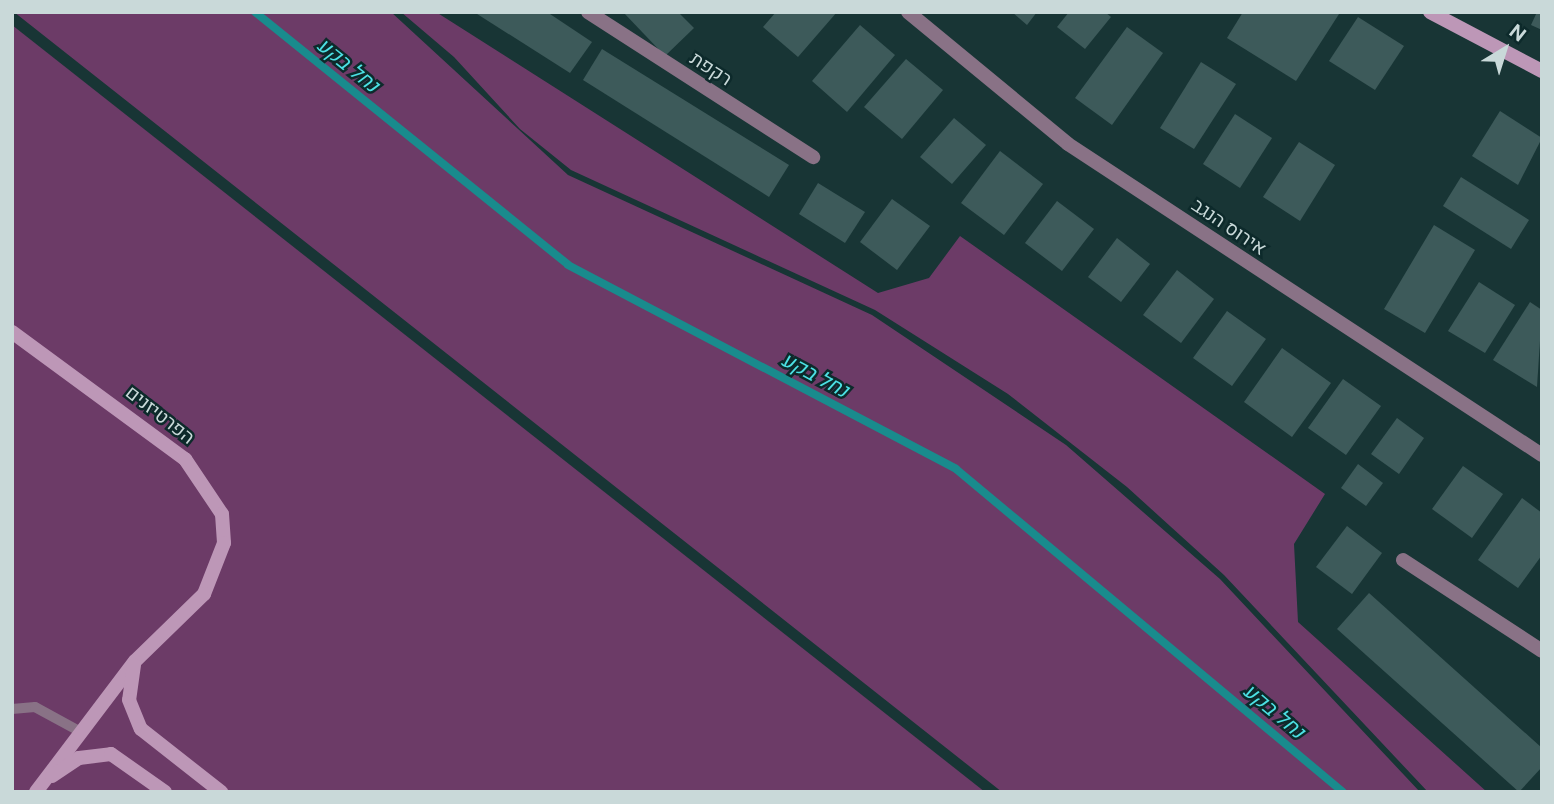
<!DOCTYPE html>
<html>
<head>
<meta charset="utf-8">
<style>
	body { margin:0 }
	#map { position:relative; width:1554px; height:804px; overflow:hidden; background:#183535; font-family:"Public Sans",Heebo,sans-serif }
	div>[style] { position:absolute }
	.green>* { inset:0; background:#6c3b67 }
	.stream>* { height:8px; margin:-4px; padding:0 4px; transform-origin:4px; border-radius:4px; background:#198b8d }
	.building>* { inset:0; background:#3d5a5a }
	.lane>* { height:10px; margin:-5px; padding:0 5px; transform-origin:5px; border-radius:5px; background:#897286 }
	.street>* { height:14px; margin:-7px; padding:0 7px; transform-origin:7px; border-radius:7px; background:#897286 }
	.secondary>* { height:14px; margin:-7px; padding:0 7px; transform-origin:7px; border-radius:7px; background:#bd97b7 }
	span { translate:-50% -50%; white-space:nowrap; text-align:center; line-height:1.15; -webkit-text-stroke:5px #0d2a2b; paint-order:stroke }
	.street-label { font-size:19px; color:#c9d9d9 }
	.water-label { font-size:21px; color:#4ce1e4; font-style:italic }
	.frame { position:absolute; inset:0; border:14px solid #c9d9d9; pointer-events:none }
	.north { position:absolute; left:1470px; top:14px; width:70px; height:70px; -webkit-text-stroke:5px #0d2a2b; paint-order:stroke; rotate:38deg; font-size:19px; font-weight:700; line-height:28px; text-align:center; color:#c9d9d9 }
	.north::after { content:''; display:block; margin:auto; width:24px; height:32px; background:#c9d9d9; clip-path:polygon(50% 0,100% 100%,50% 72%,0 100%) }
</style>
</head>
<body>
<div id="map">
	<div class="green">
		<div style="clip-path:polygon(14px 12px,391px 12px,568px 175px,872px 315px,1066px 445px,1220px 579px,1420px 792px,1002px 792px)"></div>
		<div style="clip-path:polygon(401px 12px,436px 12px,878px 293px,929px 278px,960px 236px,1325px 494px,1294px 544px,1298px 622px,1487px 792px,1428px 792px,1224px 575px,1127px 487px,1008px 394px,875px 310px,571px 170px,520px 129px,454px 57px)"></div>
		<div style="clip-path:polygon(12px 25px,985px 792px,12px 792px)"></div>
	</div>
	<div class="stream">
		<div style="left:255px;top:12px;width:402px;rotate:38.9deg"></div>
		<div style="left:568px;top:265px;width:438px;rotate:27.7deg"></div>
		<div style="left:956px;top:469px;width:504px;rotate:39.85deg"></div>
	</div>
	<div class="building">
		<div style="clip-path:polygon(474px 12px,547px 12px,592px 42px,570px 73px)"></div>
		<div style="clip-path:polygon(623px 12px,678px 12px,694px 28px,665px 56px)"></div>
		<div style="clip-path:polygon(776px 12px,837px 12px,798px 57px,763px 27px)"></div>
		<div style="clip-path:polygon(1012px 12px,1037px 12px,1027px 25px)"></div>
		<div style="clip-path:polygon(1069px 12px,1105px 12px,1111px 17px,1085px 49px,1057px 27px)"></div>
		<div style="clip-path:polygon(1243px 12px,1337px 12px,1339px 14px,1296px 81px,1227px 38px)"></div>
		<div style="clip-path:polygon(1537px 12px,1542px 12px,1542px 30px,1531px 25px)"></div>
		<div style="clip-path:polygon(1358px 17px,1404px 46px,1375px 90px,1329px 61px)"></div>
		<div style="clip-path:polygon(860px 25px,895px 55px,847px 112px,812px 81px)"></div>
		<div style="clip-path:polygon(1127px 27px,1163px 53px,1112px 125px,1075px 98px)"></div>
		<div style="clip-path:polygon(602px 49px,789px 165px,769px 197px,583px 80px)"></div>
		<div style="clip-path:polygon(906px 59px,943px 90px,902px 139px,864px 107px)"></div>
		<div style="clip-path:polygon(1201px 62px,1236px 84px,1194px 149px,1160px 128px)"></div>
		<div style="clip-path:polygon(1500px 111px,1542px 138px,1518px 185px,1472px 156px)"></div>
		<div style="clip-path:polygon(1235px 114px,1272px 138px,1240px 188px,1203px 164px)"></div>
		<div style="clip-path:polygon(954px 118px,986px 145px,952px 184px,920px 157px)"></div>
		<div style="clip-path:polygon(1299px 142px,1335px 165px,1300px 221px,1263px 197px)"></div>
		<div style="clip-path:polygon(1000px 151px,1043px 184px,1004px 235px,961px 203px)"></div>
		<div style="clip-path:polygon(1461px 177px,1529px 220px,1511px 249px,1443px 206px)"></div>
		<div style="clip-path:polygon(818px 183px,865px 212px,845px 243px,799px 214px)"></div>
		<div style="clip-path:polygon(892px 199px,930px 226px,897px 270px,860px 242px)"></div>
		<div style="clip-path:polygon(1057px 201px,1094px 229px,1062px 271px,1025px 243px)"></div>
		<div style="clip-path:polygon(1434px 225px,1475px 250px,1425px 333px,1384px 309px)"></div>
		<div style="clip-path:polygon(1117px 238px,1150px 264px,1121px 302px,1088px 277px)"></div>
		<div style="clip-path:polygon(1177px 270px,1214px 299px,1181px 343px,1143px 315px)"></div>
		<div style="clip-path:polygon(1479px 282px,1515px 305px,1485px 353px,1448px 331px)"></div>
		<div style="clip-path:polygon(1530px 302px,1542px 310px,1537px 387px,1493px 360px)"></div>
		<div style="clip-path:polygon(1227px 311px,1266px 339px,1232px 386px,1193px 358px)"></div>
		<div style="clip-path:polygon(1282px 348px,1331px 383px,1292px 437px,1244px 402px)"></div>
		<div style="clip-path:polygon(1343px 379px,1381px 406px,1346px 455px,1308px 428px)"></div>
		<div style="clip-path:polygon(1397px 418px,1424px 438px,1399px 474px,1371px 454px)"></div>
		<div style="clip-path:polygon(1358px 464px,1383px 483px,1366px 506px,1341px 488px)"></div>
		<div style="clip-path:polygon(1463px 466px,1503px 494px,1472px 538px,1432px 509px)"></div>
		<div style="clip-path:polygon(1522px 498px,1542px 513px,1542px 555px,1518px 588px,1478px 560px)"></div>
		<div style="clip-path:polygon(1347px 526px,1382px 553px,1352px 594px,1316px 567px)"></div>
		<div style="clip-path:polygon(1369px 593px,1542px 748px,1542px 767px,1519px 792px,1337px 629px)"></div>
	</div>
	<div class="lane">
		<div style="left:12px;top:709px;width:23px;rotate:-5deg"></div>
		<div style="left:35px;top:707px;width:52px;rotate:28.5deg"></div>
	</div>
	<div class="street">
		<div style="left:588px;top:12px;width:268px;rotate:32.8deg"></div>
		<div style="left:908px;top:12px;width:207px;rotate:39.5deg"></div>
		<div style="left:1068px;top:144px;width:567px;rotate:33.27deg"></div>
		<div style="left:1403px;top:560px;width:166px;rotate:33.2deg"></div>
	</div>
	<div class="secondary">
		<div style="left:1430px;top:12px;width:127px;rotate:27.8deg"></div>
		<div style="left:12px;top:332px;width:215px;rotate:36.3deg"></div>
		<div style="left:185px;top:459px;width:66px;rotate:56.1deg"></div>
		<div style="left:222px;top:514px;width:29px;rotate:86deg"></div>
		<div style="left:224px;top:543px;width:55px;rotate:111.4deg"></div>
		<div style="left:204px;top:594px;width:96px;rotate:135.8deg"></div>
		<div style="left:135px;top:661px;width:164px;rotate:127.1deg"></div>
		<div style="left:134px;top:665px;width:35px;rotate:98deg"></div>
		<div style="left:129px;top:700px;width:31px;rotate:68deg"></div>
		<div style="left:141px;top:729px;width:102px;rotate:38.2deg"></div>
		<div style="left:52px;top:776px;width:32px;rotate:-34deg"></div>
		<div style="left:79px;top:758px;width:32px;rotate:-7deg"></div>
		<div style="left:111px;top:754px;width:66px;rotate:35.1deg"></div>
	</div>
	<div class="street-label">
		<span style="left:711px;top:69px;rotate:33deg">רקפת</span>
		<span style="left:1229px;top:227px;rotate:34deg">אירוס הנגב</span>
		<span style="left:160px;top:415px;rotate:38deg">הפרטיזנים</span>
	</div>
	<div class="water-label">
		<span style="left:348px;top:65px;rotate:39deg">נחל בקע</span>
		<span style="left:815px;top:375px;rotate:28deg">נחל בקע</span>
		<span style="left:1274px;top:711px;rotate:40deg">נחל בקע</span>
	</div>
	<div class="frame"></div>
	<div class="north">N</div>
</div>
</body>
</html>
